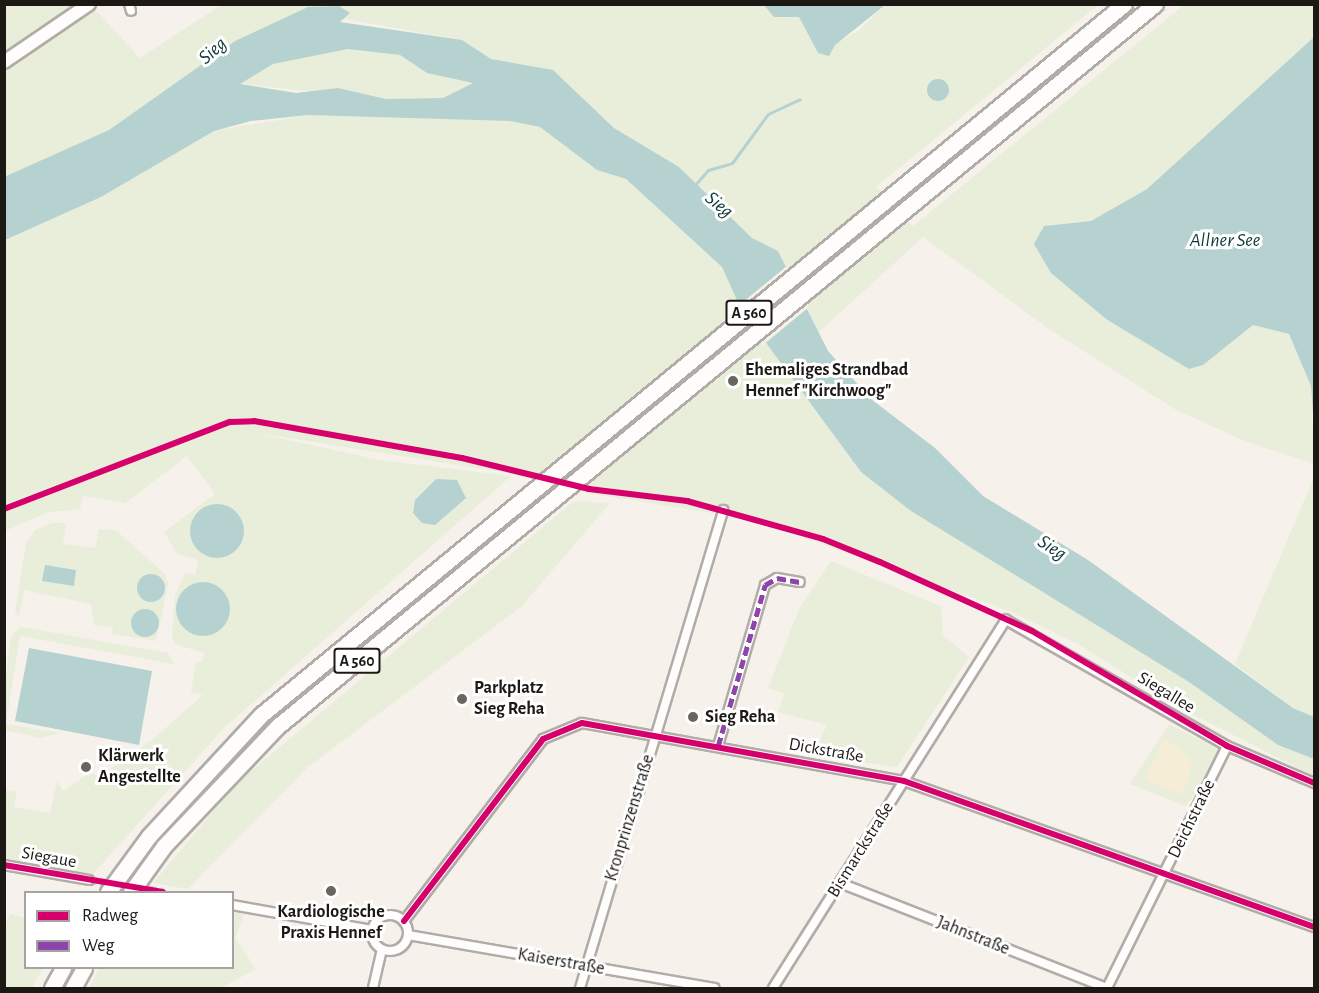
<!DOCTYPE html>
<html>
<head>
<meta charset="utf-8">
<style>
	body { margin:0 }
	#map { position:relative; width:1319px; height:993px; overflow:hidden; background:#f7f1eb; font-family:"Alegreya Sans",sans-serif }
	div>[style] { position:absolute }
	.green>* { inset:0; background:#e8eeda }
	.sand>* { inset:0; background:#f5edd6 }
	.water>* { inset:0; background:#b6d2d0 }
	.round { border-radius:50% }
	.pier>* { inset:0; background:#f7f1eb }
	.stream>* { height:3px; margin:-1.5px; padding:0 1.5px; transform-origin:1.5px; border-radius:1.5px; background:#b6d2d0 }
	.street-tunnel>* { height:8px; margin-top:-4px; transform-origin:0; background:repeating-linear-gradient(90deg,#d6d1cb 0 8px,transparent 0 12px) }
	.roads { filter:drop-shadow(2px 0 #b1aca7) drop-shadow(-2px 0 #b1aca7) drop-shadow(0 2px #b1aca7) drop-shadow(0 -2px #b1aca7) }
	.street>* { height:8px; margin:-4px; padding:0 4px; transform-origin:4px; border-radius:4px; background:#fefdfc }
	.street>.ring { margin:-4px; padding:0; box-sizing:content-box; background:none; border:8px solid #fefdfc; border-radius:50% }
	.secondary>* { height:12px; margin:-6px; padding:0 6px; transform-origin:6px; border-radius:6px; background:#fefdfc }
	.highway>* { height:15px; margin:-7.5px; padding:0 7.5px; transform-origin:7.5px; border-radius:7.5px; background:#fefdfc }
	.quiet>* { height:4.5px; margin-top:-2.25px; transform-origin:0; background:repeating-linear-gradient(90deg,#8e44ad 0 9px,transparent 0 13.5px) }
	.cycleway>* { height:6px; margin:-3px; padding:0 3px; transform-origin:3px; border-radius:3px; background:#d6006c }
	.dots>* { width:16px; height:16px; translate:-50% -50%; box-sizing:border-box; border:3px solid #fff; border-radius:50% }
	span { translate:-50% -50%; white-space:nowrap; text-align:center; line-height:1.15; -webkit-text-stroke:6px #fff; paint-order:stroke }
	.shield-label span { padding:2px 4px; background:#fff; border:2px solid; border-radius:4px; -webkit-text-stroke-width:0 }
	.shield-label { font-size:16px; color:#1c1914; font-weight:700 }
	.poi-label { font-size:18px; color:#1c1914; font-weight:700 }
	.left { translate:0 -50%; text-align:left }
	.street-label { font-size:18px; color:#1c1914 }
	.water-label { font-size:20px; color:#0f3838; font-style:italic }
	.frame { position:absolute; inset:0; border:6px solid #1c1914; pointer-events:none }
	.legend { position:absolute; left:24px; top:891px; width:210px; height:78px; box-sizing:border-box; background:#fff; border:2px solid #a4a3a1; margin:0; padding:8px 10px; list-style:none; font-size:18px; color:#1c1914 }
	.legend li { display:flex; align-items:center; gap:12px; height:30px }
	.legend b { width:30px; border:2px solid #a4a3a1 }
</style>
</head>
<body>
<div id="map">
	<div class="green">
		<div style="clip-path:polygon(4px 5px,92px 6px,140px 58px,221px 5px,764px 5px,774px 17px,799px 17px,818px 53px,858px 31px,885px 5px,1098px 5px,876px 187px,913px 226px,1184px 5px,1314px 5px,1314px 37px,1147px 189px,1091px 221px,1044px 226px,1203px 365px,1253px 325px,1289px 334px,1311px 386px,1314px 464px,1245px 441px,1176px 410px,1049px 329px,923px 237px,819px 332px,778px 251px,752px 238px,679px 167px,614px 128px,553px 70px,491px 59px,462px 40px,340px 18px,272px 27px,235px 41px,109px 130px,5px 177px)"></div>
		<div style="clip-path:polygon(348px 49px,400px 55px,427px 73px,473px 83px,443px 98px,386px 99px,239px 84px,273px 64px)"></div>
		<div style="clip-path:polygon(308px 115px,510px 121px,540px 127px,597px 170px,626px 179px,722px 267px,741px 309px,861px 472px,911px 511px,1189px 682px,1278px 745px,1314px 759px,1314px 776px,1186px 711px,1076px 643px,1007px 610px,755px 520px,587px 493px,503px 472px,256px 433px,380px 460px,511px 476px,224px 728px,92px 875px,5px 860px,4px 790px,17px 792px,14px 807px,50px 813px,57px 781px,63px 791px,90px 773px,100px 776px,152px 740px,203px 695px,191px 693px,196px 662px,202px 662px,204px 653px,175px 644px,172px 637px,175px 595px,185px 573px,195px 575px,198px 560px,177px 554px,164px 532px,215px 494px,187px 456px,125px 503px,83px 496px,80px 509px,49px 512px,5px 531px,5px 240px,101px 197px,214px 131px)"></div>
		<div style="clip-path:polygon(1314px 477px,1314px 717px,1293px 708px,1235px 664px)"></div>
		<div style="clip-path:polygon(574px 501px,610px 503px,521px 607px,308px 767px,188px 889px,153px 883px,238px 782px)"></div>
		<div style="clip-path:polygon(52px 523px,66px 523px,63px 544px,95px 548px,99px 529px,117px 531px,165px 574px,168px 585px,156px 641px,112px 634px,113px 628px,94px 625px,91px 604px,24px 590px,19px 616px,15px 614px,26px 543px,35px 530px)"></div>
		<div style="clip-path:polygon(831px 561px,941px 606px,943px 635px,969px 657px,897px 767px,813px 755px,827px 725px,778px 712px,784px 694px,768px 688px,800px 607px)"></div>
		<div style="clip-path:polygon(21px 627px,168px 653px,174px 664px,20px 636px,6px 724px,61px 733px,40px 738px,8px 731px,5px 730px,5px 684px,11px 636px)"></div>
		<div style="clip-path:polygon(1169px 724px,1218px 749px,1201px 794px,1196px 792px,1186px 806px,1130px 784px)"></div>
		<div style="clip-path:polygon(233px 912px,244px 914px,235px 938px,256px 969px,221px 988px,89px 988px,99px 968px,232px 968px)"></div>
		<div style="clip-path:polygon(10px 914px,25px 918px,26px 968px,43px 968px,32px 988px,5px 988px,5px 925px)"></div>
	</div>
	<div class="sand">
		<div style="clip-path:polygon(1164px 739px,1182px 750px,1192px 764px,1183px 795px,1145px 780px)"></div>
	</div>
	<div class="water">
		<div style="clip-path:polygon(764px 5px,885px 5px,835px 45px,829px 56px,818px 53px,799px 17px,774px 17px)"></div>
		<div style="clip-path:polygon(evenodd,339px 6px,350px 13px,340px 22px,462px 40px,491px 59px,553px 70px,614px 128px,679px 167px,752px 238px,778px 251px,828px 351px,871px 399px,935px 448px,983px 496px,1088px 560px,1293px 708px,1314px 717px,1314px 759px,1278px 745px,1189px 682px,911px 511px,861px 472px,741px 309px,722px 267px,626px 179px,597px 170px,540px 127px,510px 121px,308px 115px,251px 121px,214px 131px,101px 197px,5px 240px,4px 177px,109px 130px,235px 41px,308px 7px,339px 6px,348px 49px,400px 55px,427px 73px,473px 83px,443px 98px,386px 99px,338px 88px,296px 93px,240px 84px,273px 64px,348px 49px)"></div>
		<div style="clip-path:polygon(1314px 37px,1314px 428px,1311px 386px,1289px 334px,1253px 325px,1203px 365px,1189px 369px,1106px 319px,1051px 273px,1034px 244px,1044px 226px,1091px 221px,1147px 189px)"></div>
		<div class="round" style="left:927px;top:79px;width:22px;height:22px"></div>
		<div style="clip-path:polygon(436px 479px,457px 480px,466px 498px,435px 525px,422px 523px,413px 513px,415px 500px)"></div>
		<div class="round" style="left:190px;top:504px;width:54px;height:54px"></div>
		<div style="clip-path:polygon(45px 565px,76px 570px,74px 586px,42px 581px)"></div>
		<div class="round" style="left:137px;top:574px;width:28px;height:28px"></div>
		<div class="round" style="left:176px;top:582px;width:54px;height:54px"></div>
		<div class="round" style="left:131px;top:609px;width:28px;height:28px"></div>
		<div style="clip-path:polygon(29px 648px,152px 671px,139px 745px,15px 721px)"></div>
	</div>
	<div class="pier">
		<div style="clip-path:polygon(787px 266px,809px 307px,763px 345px,737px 307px)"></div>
	</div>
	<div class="stream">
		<div style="left:694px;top:186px;width:21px;rotate:-49deg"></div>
		<div style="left:708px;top:170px;width:25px;rotate:-16deg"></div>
		<div style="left:732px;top:163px;width:61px;rotate:-53.7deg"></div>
		<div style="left:768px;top:114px;width:35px;rotate:-25deg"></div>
	</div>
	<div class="street-tunnel">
		<div style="left:89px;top:880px;width:75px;rotate:9.2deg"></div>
	</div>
	<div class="roads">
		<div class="street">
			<div style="left:129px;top:4px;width:7px;rotate:74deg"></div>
			<div style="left:718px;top:746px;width:168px;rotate:-73.7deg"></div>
			<div style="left:765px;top:585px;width:14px;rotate:-30deg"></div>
			<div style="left:777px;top:578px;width:23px;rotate:10deg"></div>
			<div style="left:4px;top:865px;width:86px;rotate:10deg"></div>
			<div style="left:840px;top:883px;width:286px;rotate:21.5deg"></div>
			<div style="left:232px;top:905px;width:142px;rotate:10.1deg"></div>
			<div class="ring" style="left:372px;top:915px;width:28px;height:28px"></div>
			<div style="left:404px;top:921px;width:229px;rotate:-52.6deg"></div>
			<div style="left:543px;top:739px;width:42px;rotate:-22.3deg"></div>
			<div style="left:582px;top:723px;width:327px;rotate:10.2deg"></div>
			<div style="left:904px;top:781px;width:435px;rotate:19.6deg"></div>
			<div style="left:408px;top:935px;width:311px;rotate:9.8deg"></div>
			<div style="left:373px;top:988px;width:39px;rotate:-77deg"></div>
			<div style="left:580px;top:988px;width:499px;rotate:-73.3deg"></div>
			<div style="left:773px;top:988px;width:436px;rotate:-57.7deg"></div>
			<div style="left:1006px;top:620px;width:254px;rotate:29.7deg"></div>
			<div style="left:1227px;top:746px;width:95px;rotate:23deg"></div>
			<div style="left:1107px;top:988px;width:270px;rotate:-63.6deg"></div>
		</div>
		<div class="secondary">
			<div style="left:4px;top:62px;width:103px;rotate:-34.3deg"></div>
		</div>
		<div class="highway">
			<div style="left:108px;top:892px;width:69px;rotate:-53.8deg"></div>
			<div style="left:149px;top:836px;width:165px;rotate:-47.2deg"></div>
			<div style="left:261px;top:715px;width:1118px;rotate:-39.48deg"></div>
			<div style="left:131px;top:892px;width:57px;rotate:-54.3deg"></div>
			<div style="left:164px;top:846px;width:166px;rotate:-46.5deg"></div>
			<div style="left:278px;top:726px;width:1136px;rotate:-39.46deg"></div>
			<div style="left:52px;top:988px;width:23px;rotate:-61deg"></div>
			<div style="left:73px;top:988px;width:23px;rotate:-61deg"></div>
		</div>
	</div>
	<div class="quiet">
		<div style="left:718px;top:746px;width:168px;rotate:-73.7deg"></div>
		<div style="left:765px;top:585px;width:14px;rotate:-30deg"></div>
		<div style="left:777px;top:578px;width:23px;rotate:10deg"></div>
	</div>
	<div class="cycleway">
		<div style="left:4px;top:509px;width:242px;rotate:-21.1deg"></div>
		<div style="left:230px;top:422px;width:24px;rotate:-2deg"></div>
		<div style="left:254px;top:421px;width:211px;rotate:10.1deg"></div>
		<div style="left:462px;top:458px;width:131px;rotate:13.7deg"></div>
		<div style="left:589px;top:489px;width:99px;rotate:7deg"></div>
		<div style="left:687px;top:501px;width:141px;rotate:15.6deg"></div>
		<div style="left:823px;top:539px;width:61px;rotate:22deg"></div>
		<div style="left:880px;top:562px;width:167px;rotate:24.4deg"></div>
		<div style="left:1032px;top:631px;width:226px;rotate:30.5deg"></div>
		<div style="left:1227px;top:746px;width:95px;rotate:23deg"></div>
		<div style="left:4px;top:865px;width:161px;rotate:9.6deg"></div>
		<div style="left:404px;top:921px;width:229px;rotate:-52.6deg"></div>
		<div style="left:543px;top:739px;width:42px;rotate:-22.3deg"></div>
		<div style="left:582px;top:723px;width:327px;rotate:10.2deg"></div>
		<div style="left:904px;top:781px;width:435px;rotate:19.6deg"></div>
	</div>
	<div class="dots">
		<div style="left:733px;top:381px;background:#69655f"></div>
		<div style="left:462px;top:699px;background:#69655f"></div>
		<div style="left:693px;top:717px;background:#69655f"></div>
		<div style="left:86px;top:767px;background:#69655f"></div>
		<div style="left:331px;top:891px;background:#69655f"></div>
	</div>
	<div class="shield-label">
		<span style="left:749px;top:313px">A 560</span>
		<span style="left:357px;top:661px">A 560</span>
	</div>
	<div class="poi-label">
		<span class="left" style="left:745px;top:381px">Ehemaliges Strandbad<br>Hennef "Kirchwoog"</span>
		<span class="left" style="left:474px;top:699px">Parkplatz<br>Sieg Reha</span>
		<span class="left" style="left:705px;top:717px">Sieg Reha</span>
		<span class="left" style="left:98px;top:767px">Klärwerk<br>Angestellte</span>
		<span style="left:331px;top:923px">Kardiologische<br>Praxis Hennef</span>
	</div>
	<div class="street-label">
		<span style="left:1166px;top:693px;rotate:31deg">Siegallee</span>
		<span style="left:826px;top:751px;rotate:10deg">Dickstraße</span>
		<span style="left:630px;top:818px;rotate:-73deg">Kronprinzenstraße</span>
		<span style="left:1192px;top:819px;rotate:-64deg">Deichstraße</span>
		<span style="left:861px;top:850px;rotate:-58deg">Bismarckstraße</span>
		<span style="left:49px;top:858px;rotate:10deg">Siegaue</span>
		<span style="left:973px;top:936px;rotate:22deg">Jahnstraße</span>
		<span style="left:561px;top:962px;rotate:10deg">Kaiserstraße</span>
	</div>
	<div class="water-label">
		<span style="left:213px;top:51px;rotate:-42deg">Sieg</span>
		<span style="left:719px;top:205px;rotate:40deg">Sieg</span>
		<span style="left:1225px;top:240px">Allner See</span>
		<span style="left:1052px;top:548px;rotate:33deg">Sieg</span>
	</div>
	<div class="frame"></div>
	<ul class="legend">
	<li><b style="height:8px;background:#d6006c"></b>Radweg</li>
	<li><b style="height:8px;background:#8e44ad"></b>Weg</li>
	</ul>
</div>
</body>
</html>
